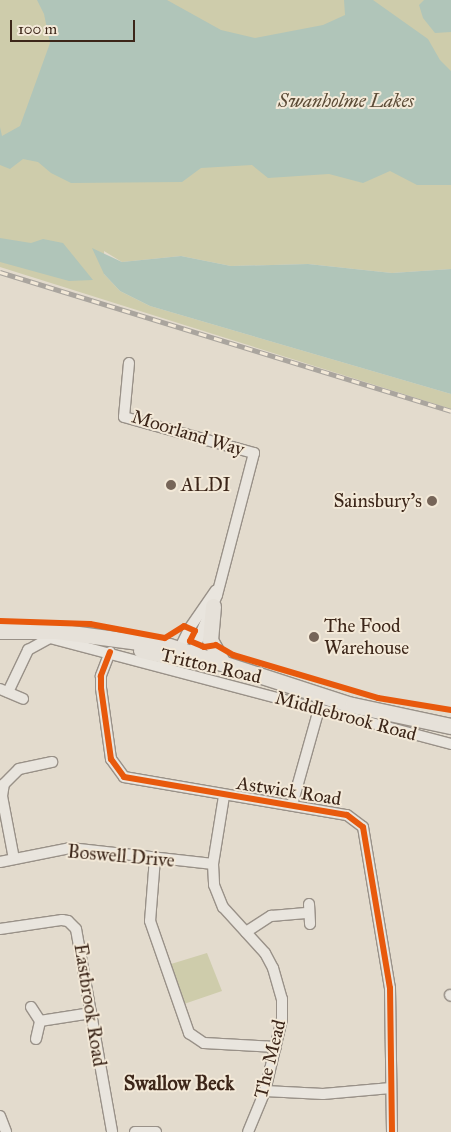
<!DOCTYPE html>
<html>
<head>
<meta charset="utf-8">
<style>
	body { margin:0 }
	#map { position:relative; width:451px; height:1132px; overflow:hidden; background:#e3dbcd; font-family:"IM FELL Great Primer",serif }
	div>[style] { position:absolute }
	.green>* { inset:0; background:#ceccab }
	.water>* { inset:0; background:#b0c5b9 }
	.roads { filter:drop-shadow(1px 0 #999188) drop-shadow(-1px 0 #999188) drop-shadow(0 1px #999188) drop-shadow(0 -1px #999188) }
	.minor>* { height:10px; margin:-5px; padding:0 5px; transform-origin:5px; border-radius:5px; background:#e9e5de }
	.primary>* { height:15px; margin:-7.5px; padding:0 7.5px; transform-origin:7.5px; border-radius:7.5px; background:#e6e1d9 }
	.rail>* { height:4.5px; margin-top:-2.25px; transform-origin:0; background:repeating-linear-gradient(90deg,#f3e9d8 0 8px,#aaa59e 0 16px); box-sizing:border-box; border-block:1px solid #aaa59e }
	.cycleway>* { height:6px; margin:-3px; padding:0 3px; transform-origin:3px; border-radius:3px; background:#e8590c }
	.dots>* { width:14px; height:14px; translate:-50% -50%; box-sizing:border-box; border:2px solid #f3e9d8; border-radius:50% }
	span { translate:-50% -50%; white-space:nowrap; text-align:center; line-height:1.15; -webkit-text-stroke:4px #f3e9d8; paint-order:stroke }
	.park-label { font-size:19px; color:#5c4c37; font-style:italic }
	.street-label { font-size:19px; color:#3c2619 }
	.poi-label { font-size:19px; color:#3c2619 }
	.left { translate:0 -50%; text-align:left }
	.right { translate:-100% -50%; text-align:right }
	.neighbourhood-label { font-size:20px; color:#3c2619; font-weight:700 }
	.scale { position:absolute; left:10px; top:20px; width:125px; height:22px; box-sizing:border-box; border:2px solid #3c2619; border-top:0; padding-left:6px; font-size:15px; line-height:18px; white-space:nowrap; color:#3c2619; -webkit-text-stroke:4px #f3e9d8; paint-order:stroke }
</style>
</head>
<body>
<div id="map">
	<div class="green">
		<div style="clip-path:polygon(0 0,451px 0,451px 269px,392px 273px,308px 264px,231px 266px,181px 256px,122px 262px,104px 251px,104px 274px,120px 291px,150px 306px,451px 394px,451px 409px,0 267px)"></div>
		<div style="clip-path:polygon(207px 953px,222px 991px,184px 1004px,171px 964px)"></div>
	</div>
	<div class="water">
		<div style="clip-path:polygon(37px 0,167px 0,221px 30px,255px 38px,323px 25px,345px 15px,344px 0,373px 0,428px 39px,440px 60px,451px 71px,451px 185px,417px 185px,390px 171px,363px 183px,329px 174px,268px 178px,252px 165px,201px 168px,182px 182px,71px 183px,51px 173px,38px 162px,23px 159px,10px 169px,0 165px,0 127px,2px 136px,20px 126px,50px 43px,44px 14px)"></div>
		<div style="clip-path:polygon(424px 0,451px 0,451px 32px,435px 33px,423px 18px,419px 5px)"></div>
		<div style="clip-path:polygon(0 238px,31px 243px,43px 239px,63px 243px,93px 280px,69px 281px,0 262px)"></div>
		<div style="clip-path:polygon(92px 248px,122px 262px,181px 256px,231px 266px,308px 264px,392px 273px,451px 269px,451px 394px,150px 306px,120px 291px,104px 274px)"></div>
	</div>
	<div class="roads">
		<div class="minor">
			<div style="left:129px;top:363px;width:54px;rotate:95.3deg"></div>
			<div style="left:124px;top:417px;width:135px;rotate:15.5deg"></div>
			<div style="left:254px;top:453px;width:147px;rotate:104.6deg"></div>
			<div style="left:217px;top:595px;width:69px;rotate:112.9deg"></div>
			<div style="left:110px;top:652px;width:26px;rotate:111deg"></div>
			<div style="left:101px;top:676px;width:12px;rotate:90deg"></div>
			<div style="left:101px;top:688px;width:72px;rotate:82deg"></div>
			<div style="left:111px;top:759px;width:22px;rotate:54deg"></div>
			<div style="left:124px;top:777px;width:226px;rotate:9.7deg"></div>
			<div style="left:347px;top:815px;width:20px;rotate:37deg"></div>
			<div style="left:363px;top:827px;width:163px;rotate:80.5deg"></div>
			<div style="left:390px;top:988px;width:144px;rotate:89.2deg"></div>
			<div style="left:177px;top:654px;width:28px;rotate:-64deg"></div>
			<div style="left:189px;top:629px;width:47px;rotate:-55.3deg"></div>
			<div style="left:0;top:689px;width:25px;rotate:23deg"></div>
			<div style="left:8px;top:692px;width:47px;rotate:-64.5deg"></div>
			<div style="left:28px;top:650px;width:25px;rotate:-29deg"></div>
			<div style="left:50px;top:638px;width:415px;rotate:14.8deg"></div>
			<div style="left:224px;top:796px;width:69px;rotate:99.2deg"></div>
			<div style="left:213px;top:864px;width:21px;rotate:87deg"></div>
			<div style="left:214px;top:885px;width:24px;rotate:68deg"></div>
			<div style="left:223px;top:907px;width:62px;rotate:47.6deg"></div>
			<div style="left:265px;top:953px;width:17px;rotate:62deg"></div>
			<div style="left:273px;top:968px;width:32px;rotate:74deg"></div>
			<div style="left:282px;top:999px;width:20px;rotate:90deg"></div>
			<div style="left:282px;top:1019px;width:74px;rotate:103.3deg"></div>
			<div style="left:265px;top:1091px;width:44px;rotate:112.5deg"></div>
			<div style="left:292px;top:805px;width:100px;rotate:-74.3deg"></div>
			<div style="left:155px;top:858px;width:63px;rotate:94.5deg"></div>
			<div style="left:150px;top:921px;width:119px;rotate:70.8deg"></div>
			<div style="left:189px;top:1033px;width:18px;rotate:34deg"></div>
			<div style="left:204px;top:1043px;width:72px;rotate:3.2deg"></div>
			<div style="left:14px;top:859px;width:64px;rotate:-100.8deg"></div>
			<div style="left:2px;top:796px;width:12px;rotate:-81deg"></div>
			<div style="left:4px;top:784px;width:21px;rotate:-45deg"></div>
			<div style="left:19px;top:769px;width:34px;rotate:-12deg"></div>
			<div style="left:0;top:862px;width:71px;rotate:-11.3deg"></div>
			<div style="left:70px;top:848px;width:144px;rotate:6.4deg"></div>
			<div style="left:309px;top:904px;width:20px;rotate:87deg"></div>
			<div style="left:0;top:929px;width:63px;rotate:-8.3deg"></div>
			<div style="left:62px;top:920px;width:6px;rotate:9deg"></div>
			<div style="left:68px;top:921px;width:11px;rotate:45deg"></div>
			<div style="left:76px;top:929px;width:206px;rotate:79.9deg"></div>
			<div style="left:246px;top:932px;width:30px;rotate:-33deg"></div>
			<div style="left:271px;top:916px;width:38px;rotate:-5deg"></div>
			<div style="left:450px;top:995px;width:1px;rotate:45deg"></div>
			<div style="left:31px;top:1007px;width:17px;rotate:57deg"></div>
			<div style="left:36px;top:1039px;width:18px;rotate:-77deg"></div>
			<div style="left:40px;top:1021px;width:52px;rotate:-8.9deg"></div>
			<div style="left:265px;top:1091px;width:58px;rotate:3deg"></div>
			<div style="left:323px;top:1094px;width:68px;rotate:-5deg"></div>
			<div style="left:0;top:1116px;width:17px;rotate:69deg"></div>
			<div style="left:135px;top:1132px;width:21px"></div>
		</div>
		<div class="primary">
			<div style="left:213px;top:606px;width:34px;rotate:95deg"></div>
			<div style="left:210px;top:640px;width:26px;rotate:61deg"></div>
			<div style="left:0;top:631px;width:56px"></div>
			<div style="left:56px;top:631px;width:114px;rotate:7.6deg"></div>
			<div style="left:169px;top:646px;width:192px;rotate:17.9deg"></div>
			<div style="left:352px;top:705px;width:101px;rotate:12deg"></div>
			<div style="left:141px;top:650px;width:49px;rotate:12.9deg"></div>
		</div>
	</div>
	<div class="rail">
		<div style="left:0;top:272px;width:472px;rotate:17.1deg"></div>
	</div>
	<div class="cycleway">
		<div style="left:0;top:621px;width:90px;rotate:1.9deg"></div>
		<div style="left:90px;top:624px;width:76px;rotate:10.6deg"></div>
		<div style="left:165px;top:638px;width:22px;rotate:-32deg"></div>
		<div style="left:184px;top:626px;width:12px;rotate:24deg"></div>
		<div style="left:195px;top:631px;width:11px;rotate:117deg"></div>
		<div style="left:190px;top:641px;width:15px;rotate:23deg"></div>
		<div style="left:204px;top:647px;width:12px;rotate:-9deg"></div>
		<div style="left:216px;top:645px;width:20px;rotate:30deg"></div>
		<div style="left:233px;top:655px;width:151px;rotate:16.5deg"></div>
		<div style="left:378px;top:698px;width:74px;rotate:9.3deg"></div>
		<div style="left:110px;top:652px;width:26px;rotate:111deg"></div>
		<div style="left:101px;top:676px;width:12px;rotate:90deg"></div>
		<div style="left:101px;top:688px;width:72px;rotate:82deg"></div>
		<div style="left:111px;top:759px;width:22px;rotate:54deg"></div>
		<div style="left:124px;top:777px;width:226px;rotate:9.7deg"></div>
		<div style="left:347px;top:815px;width:20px;rotate:37deg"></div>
		<div style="left:363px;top:827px;width:163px;rotate:80.5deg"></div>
		<div style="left:390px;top:988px;width:144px;rotate:89.2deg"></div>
	</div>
	<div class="dots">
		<div style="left:171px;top:485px;background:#766558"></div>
		<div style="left:432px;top:501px;background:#766558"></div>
		<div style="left:314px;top:637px;background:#766558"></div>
	</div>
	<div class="park-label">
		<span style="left:346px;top:101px">Swanholme Lakes</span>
	</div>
	<div class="street-label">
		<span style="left:188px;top:433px;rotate:17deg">Moorland Way</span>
		<span style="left:211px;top:666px;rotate:13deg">Tritton Road</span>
		<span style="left:346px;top:716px;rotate:15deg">Middlebrook Road</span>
		<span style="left:289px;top:791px;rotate:9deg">Astwick Road</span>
		<span style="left:121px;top:856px;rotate:5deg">Boswell Drive</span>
		<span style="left:90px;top:1005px;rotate:81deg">Eastbrook Road</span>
		<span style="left:270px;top:1059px;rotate:-76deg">The Mead</span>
	</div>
	<div class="poi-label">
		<span class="left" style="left:181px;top:485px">ALDI</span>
		<span class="right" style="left:422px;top:501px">Sainsbury's</span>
		<span class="left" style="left:324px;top:637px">The Food<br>Warehouse</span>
	</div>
	<div class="neighbourhood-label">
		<span style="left:179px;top:1083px">Swallow Beck</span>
	</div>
	<div class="scale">100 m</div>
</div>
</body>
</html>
